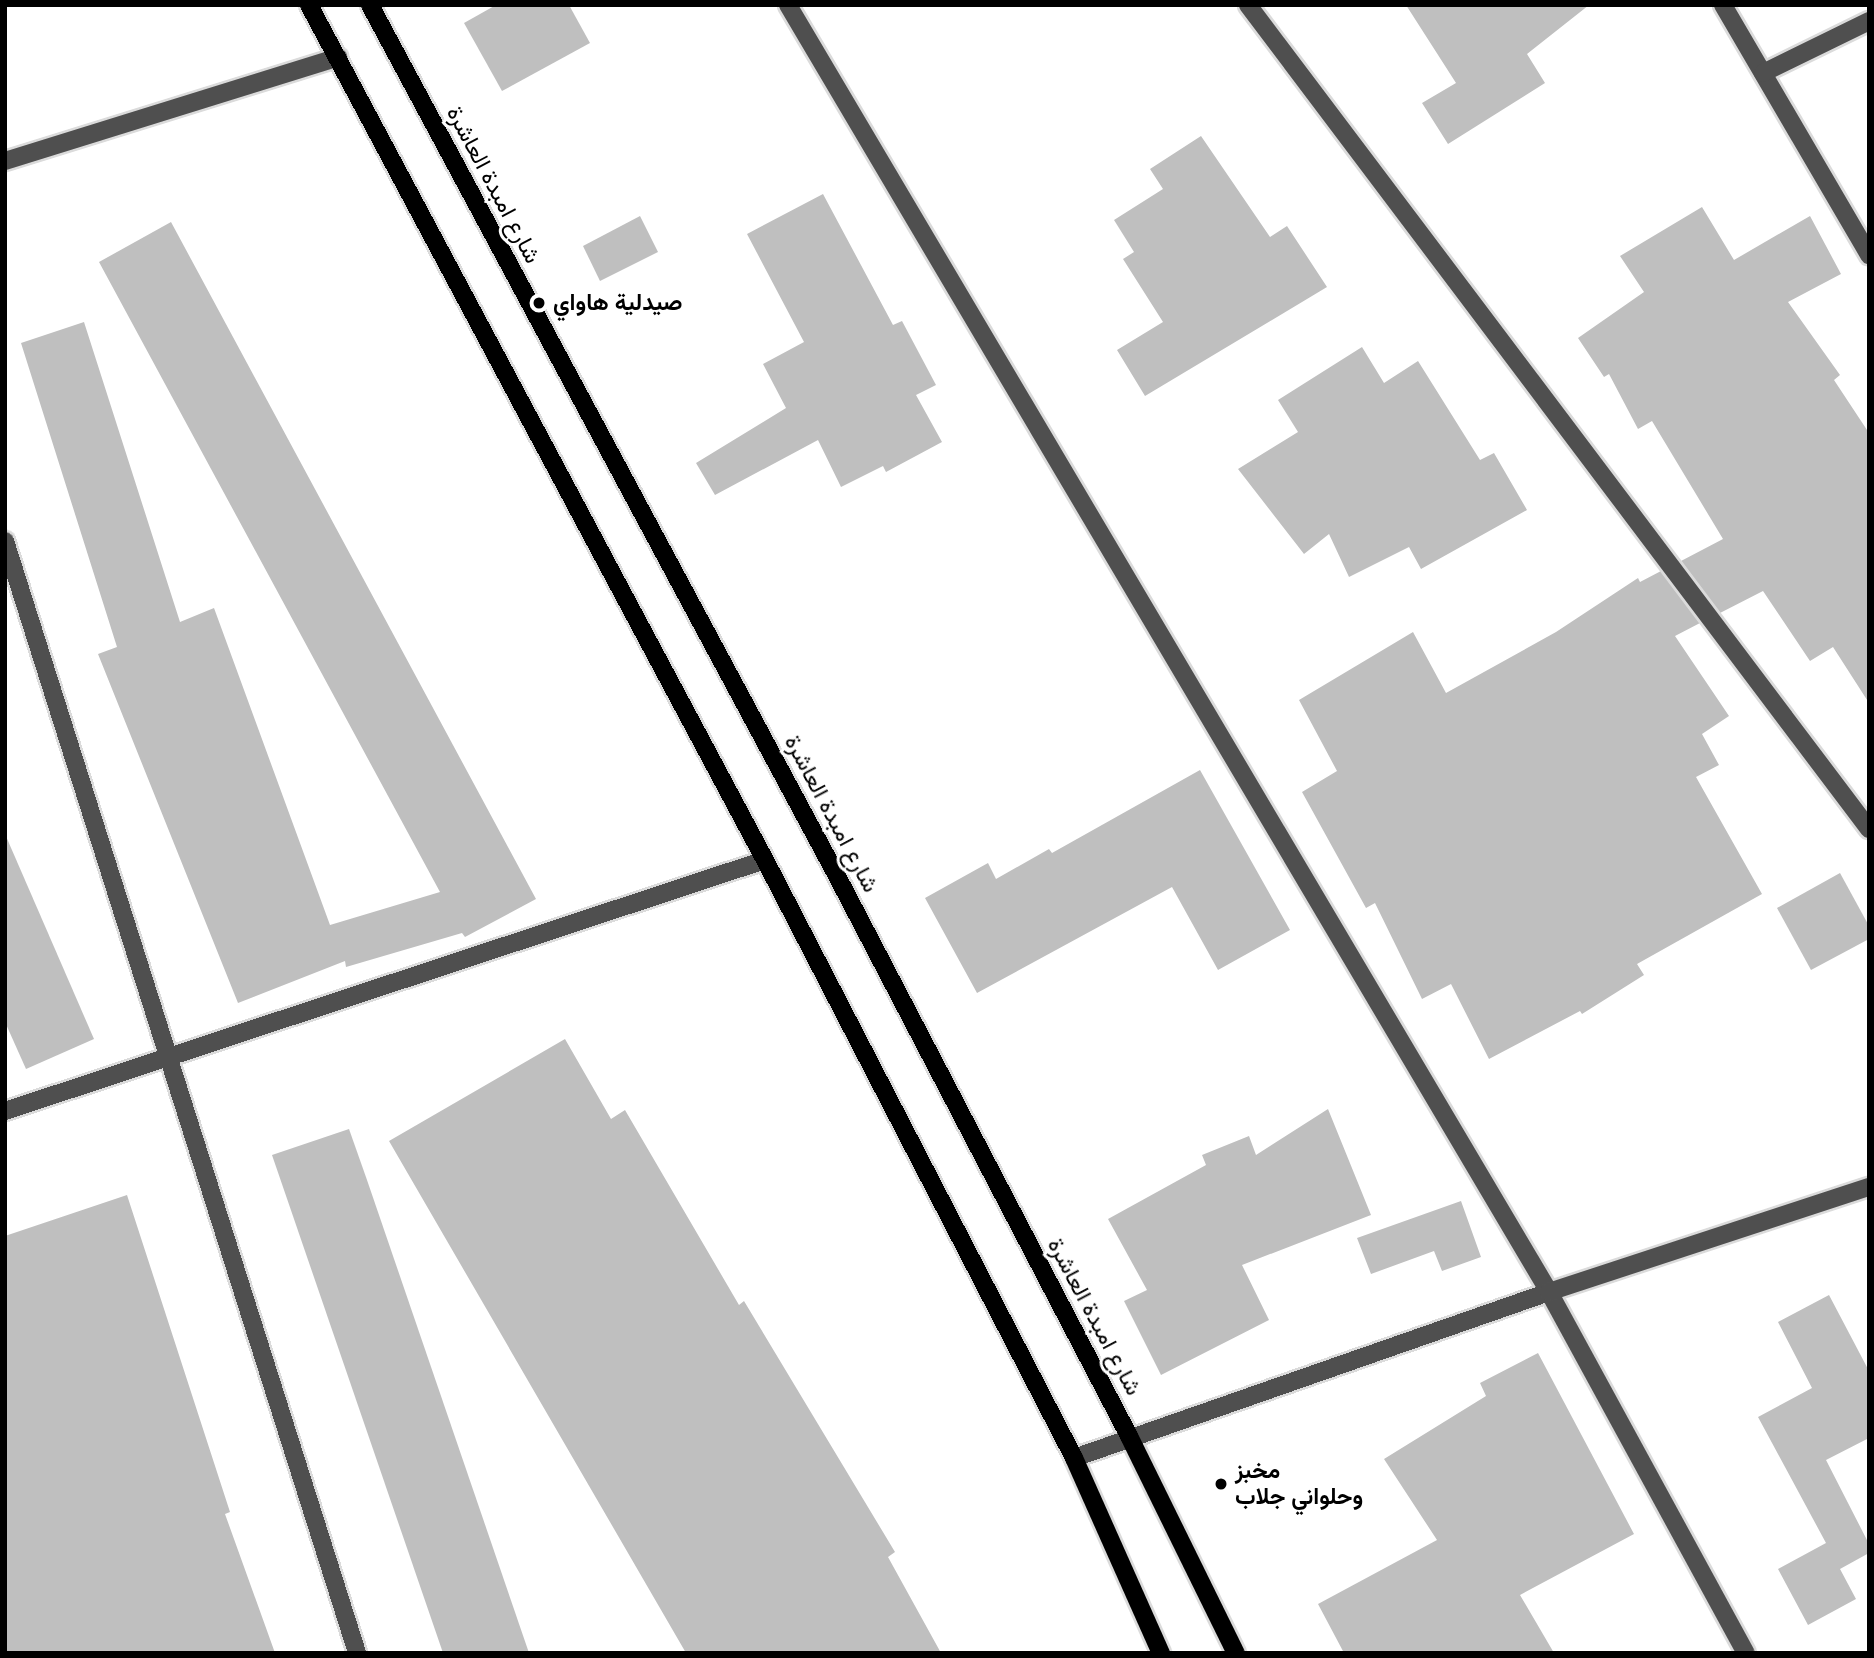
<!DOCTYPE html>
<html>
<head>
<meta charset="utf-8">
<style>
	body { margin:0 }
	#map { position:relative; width:1874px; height:1658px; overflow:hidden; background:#fff; font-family:"Varela Round",Vazirmatn,sans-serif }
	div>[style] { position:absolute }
	.building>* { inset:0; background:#bfbfbf }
	.roads { filter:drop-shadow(2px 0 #dbdbdb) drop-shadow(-2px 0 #dbdbdb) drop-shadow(0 2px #dbdbdb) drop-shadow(0 -2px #dbdbdb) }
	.minor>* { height:18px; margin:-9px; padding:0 9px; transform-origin:9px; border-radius:9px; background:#4f4f4f }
	.major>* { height:18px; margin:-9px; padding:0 9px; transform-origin:9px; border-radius:9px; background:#000 }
	.dots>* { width:19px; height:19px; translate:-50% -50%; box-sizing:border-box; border:4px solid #fff; border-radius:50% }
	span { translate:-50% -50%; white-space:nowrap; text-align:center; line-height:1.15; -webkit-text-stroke:6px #fff; paint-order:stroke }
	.street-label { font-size:23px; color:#000 }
	.poi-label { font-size:23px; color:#000; font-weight:700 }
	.left { translate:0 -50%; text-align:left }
	.frame { position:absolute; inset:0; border:7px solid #000; pointer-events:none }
</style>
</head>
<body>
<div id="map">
	<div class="building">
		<div style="clip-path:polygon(496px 5px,569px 5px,590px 43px,502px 91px,464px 23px)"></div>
		<div style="clip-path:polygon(1406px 5px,1589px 5px,1527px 54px,1545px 83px,1448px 144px,1422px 103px,1456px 83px)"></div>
		<div style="clip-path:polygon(1201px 136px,1270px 237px,1287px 226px,1327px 287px,1145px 396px,1117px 350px,1163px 322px,1123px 259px,1134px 252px,1114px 220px,1163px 189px,1150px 169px)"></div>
		<div style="clip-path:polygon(823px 194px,893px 325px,902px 321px,936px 385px,916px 395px,942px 442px,886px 472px,883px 466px,841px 487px,818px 440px,715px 495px,696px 463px,786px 408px,763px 364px,804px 342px,747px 234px)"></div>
		<div style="clip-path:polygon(1702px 207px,1734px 260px,1810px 216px,1841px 274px,1788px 302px,1840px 375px,1834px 380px,1869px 433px,1869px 703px,1833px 647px,1810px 661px,1763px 591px,1720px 613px,1681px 561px,1723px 539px,1652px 421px,1638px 429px,1609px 374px,1604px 377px,1578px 338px,1644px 292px,1620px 256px)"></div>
		<div style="clip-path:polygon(640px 216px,658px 252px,600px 281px,583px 246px)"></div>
		<div style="clip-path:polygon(171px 222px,536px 899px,465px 937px,462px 933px,346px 967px,345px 961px,238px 1003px,98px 654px,117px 647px,21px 343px,84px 322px,180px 622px,214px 608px,330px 925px,440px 892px,99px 262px)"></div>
		<div style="clip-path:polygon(1362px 347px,1384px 383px,1418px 361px,1480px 460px,1494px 453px,1527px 510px,1421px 569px,1409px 547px,1349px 577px,1329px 534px,1304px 554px,1238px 469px,1298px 432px,1278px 400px)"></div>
		<div style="clip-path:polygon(1661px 571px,1700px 623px,1675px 636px,1729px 716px,1702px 734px,1719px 765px,1696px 777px,1762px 894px,1637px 964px,1644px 975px,1582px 1014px,1580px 1011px,1489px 1059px,1451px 984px,1422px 999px,1375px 903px,1366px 908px,1302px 792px,1337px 771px,1299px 700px,1413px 632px,1446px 693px,1556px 632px,1638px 578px,1640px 582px)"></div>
		<div style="clip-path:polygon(1200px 770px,1290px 930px,1218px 970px,1172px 887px,977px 993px,925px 898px,988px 863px,996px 879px,1049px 849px,1052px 853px)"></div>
		<div style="clip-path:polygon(5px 834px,94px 1039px,26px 1069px,5px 1022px)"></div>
		<div style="clip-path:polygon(1840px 873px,1869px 926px,1869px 939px,1811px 970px,1777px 908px)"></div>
		<div style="clip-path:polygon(565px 1039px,611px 1119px,625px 1110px,739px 1305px,744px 1301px,895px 1552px,888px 1557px,941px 1653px,686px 1653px,389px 1141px)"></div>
		<div style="clip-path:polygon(1328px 1109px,1371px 1215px,1242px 1265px,1269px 1320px,1161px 1375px,1124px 1301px,1147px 1290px,1108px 1219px,1206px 1165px,1202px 1155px,1249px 1136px,1256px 1155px)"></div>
		<div style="clip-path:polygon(349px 1129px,367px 1180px,529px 1653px,443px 1653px,272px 1155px)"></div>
		<div style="clip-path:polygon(127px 1195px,230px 1512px,225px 1514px,275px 1653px,5px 1653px,5px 1236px)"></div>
		<div style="clip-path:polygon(1461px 1201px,1481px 1257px,1442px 1271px,1434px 1251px,1371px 1274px,1357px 1238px)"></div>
		<div style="clip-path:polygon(1829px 1295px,1869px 1371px,1869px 1438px,1826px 1460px,1869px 1544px,1869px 1553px,1840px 1569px,1856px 1599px,1808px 1625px,1778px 1569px,1826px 1543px,1758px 1417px,1812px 1388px,1778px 1322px)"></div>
		<div style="clip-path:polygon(1538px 1353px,1634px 1534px,1520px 1595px,1554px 1653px,1344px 1653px,1318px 1604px,1437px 1540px,1384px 1459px,1486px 1396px,1480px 1383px)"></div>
	</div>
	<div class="roads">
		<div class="minor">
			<div style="left:788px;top:5px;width:1495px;rotate:59.4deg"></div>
			<div style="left:1549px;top:1292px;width:411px;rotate:61.4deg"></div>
			<div style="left:1248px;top:5px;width:1032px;rotate:53deg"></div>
			<div style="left:1723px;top:5px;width:290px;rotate:59.7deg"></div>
			<div style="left:1763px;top:73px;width:118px;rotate:-26.1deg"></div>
			<div style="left:5px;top:161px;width:349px;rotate:-17.3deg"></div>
			<div style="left:5px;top:541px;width:1166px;rotate:72.43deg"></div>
			<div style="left:5px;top:1111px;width:800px;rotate:-18.28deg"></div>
			<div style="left:1074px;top:1458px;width:503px;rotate:-19.26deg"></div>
			<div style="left:1549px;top:1292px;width:337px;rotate:-18.2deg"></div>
		</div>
		<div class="major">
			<div style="left:309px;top:5px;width:969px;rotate:61.93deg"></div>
			<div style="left:765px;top:860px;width:673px;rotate:62.67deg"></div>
			<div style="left:1074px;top:1458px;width:214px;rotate:66deg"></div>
			<div style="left:370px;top:5px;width:988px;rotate:61.8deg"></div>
			<div style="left:837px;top:876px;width:632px;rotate:62.46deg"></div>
			<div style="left:1129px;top:1436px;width:242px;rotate:63.8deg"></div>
		</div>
	</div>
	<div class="dots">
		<div style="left:539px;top:303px;background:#000"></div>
		<div style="left:1221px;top:1484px;background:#000"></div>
	</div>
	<div class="street-label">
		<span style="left:493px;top:185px;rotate:62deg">شارع امبدة العاشرة</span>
		<span style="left:831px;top:814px;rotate:62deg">شارع امبدة العاشرة</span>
		<span style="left:1094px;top:1317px;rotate:62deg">شارع امبدة العاشرة</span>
	</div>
	<div class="poi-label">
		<span class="left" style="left:553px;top:303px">صيدلية هاواي</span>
		<span class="left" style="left:1235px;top:1484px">مخبز<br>وحلواني جلاب</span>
	</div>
	<div class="frame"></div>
</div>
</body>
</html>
